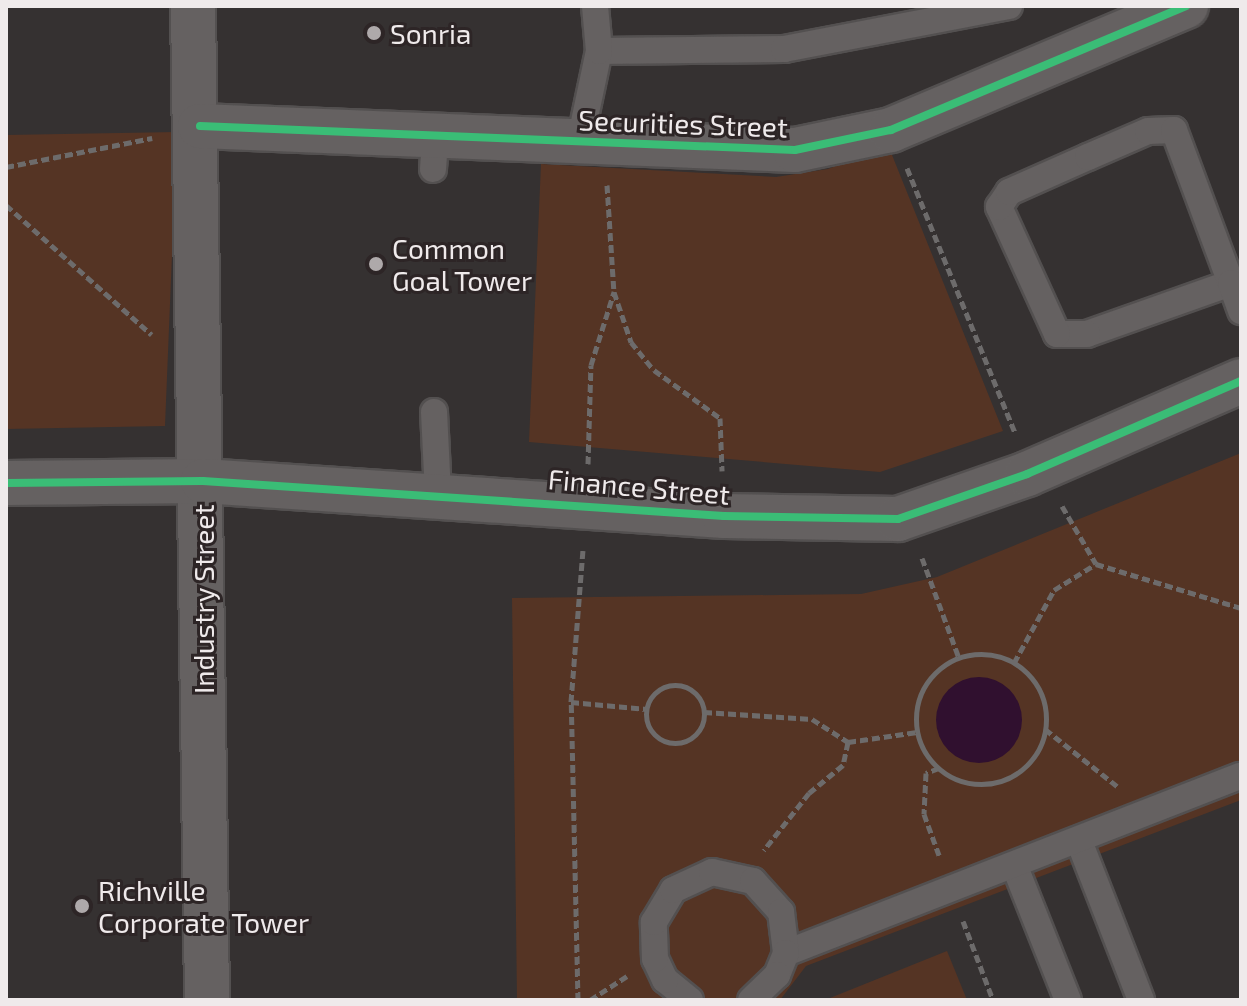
<!DOCTYPE html>
<html>
<head>
<meta charset="utf-8">
<style>
	body { margin:0 }
	#map { position:relative; width:1247px; height:1006px; overflow:hidden; background:#353131; font-family:"Exo 2",sans-serif }
	div>[style] { position:absolute }
	.green>* { inset:0; background:#553424 }
	.water>* { inset:0; background:#30102f }
	.round { border-radius:50% }
	.path>* { height:5px; margin-top:-2.5px; transform-origin:0; background:repeating-linear-gradient(90deg,#6d6b6b 0 8px,transparent 0 12px) }
	.path>.ring { margin:-2.5px; padding:0; box-sizing:content-box; background:none; border:5px solid #6d6b6b; border-radius:50% }
	.roads { filter:drop-shadow(2px 0 #535050) drop-shadow(-2px 0 #535050) drop-shadow(0 2px #535050) drop-shadow(0 -2px #535050) }
	.service>* { height:26px; margin:-13px; padding:0 13px; transform-origin:13px; border-radius:13px; background:#656161 }
	.minor>* { height:44px; margin:-22px; padding:0 22px; transform-origin:22px; border-radius:22px; background:#656161 }
	.cycleway>* { height:8px; margin:-4px; padding:0 4px; transform-origin:4px; border-radius:4px; background:#3abd76 }
	.dots>* { width:22px; height:22px; translate:-50% -50%; box-sizing:border-box; border:4px solid #2d2526; border-radius:50% }
	span { translate:-50% -50%; white-space:nowrap; text-align:center; line-height:1.15; -webkit-text-stroke:6px #2d2526; paint-order:stroke }
	.poi-label { font-size:28px; color:#efeaeb }
	.left { translate:0 -50%; text-align:left }
	.street-label { font-size:28px; color:#efeaeb }
	.frame { position:absolute; inset:0; border:8px solid #efeaeb; pointer-events:none }
</style>
</head>
<body>
<div id="map">
	<div class="green">
		<div style="clip-path:polygon(177px 132px,165px 426px,6px 429px,6px 135px)"></div>
		<div style="clip-path:polygon(888px 145px,1003px 431px,880px 472px,529px 442px,541px 164px,776px 177px,828px 169px)"></div>
		<div style="clip-path:polygon(1241px 453px,1241px 800px,806px 966px,780px 1000px,517px 1000px,512px 598px,861px 594px,937px 577px)"></div>
		<div style="clip-path:polygon(947px 951px,967px 1000px,825px 1000px)"></div>
	</div>
	<div class="water">
		<div class="round" style="left:936px;top:677px;width:86px;height:86px"></div>
	</div>
	<div class="path">
		<div style="left:6px;top:167px;width:149px;rotate:-11.2deg"></div>
		<div style="left:907px;top:168px;width:286px;rotate:67.8deg"></div>
		<div style="left:607px;top:185px;width:107px;rotate:86.3deg"></div>
		<div style="left:614px;top:292px;width:53px;rotate:71.2deg"></div>
		<div style="left:631px;top:342px;width:36px;rotate:51deg"></div>
		<div style="left:654px;top:370px;width:82px;rotate:36deg"></div>
		<div style="left:720px;top:418px;width:53px;rotate:87.8deg"></div>
		<div style="left:6px;top:205px;width:195px;rotate:41.7deg"></div>
		<div style="left:588px;top:464px;width:99px;rotate:-88.3deg"></div>
		<div style="left:591px;top:365px;width:77px;rotate:-72.5deg"></div>
		<div style="left:1062px;top:506px;width:67px;rotate:59.6deg"></div>
		<div style="left:1096px;top:564px;width:152px;rotate:16.9deg"></div>
		<div style="left:922px;top:558px;width:107px;rotate:69.7deg"></div>
		<div class="ring" style="left:916px;top:654px;width:125px;height:125px"></div>
		<div style="left:1014px;top:663px;width:83px;rotate:-61.3deg"></div>
		<div style="left:1054px;top:590px;width:49px;rotate:-31.8deg"></div>
		<div class="ring" style="left:646px;top:685px;width:53px;height:53px"></div>
		<div style="left:571px;top:702px;width:76px;rotate:5.3deg"></div>
		<div style="left:704px;top:712px;width:108px;rotate:3.7deg"></div>
		<div style="left:812px;top:719px;width:43px;rotate:32.6deg"></div>
		<div style="left:848px;top:742px;width:24px;rotate:102deg"></div>
		<div style="left:843px;top:765px;width:44px;rotate:140.5deg"></div>
		<div style="left:809px;top:793px;width:73px;rotate:128.3deg"></div>
		<div style="left:1045px;top:729px;width:92px;rotate:38.4deg"></div>
		<div style="left:848px;top:742px;width:70px;rotate:-8.2deg"></div>
		<div style="left:939px;top:768px;width:14px;rotate:159deg"></div>
		<div style="left:926px;top:773px;width:41px;rotate:92.8deg"></div>
		<div style="left:924px;top:814px;width:44px;rotate:69.9deg"></div>
		<div style="left:963px;top:921px;width:85px;rotate:69.2deg"></div>
		<div style="left:578px;top:1000px;width:298px;rotate:-91.3deg"></div>
		<div style="left:571px;top:702px;width:152px;rotate:-85.5deg"></div>
		<div style="left:590px;top:1000px;width:44px;rotate:-33deg"></div>
	</div>
	<div class="roads">
		<div class="service">
			<div style="left:599px;top:51px;width:185px;rotate:-0.6deg"></div>
			<div style="left:784px;top:49px;width:229px;rotate:-10.8deg"></div>
			<div style="left:580px;top:141px;width:92px;rotate:-78.1deg"></div>
			<div style="left:599px;top:51px;width:45px;rotate:-95.1deg"></div>
			<div style="left:433px;top:169px;width:32px;rotate:-86deg"></div>
			<div style="left:1231px;top:283px;width:153px;rotate:160.5deg"></div>
			<div style="left:1087px;top:334px;width:30px;rotate:180deg"></div>
			<div style="left:1057px;top:334px;width:140px;rotate:-114.5deg"></div>
			<div style="left:999px;top:207px;width:18px;rotate:-56deg"></div>
			<div style="left:1009px;top:192px;width:86px;rotate:-23.9deg"></div>
			<div style="left:1088px;top:157px;width:65px;rotate:-23.4deg"></div>
			<div style="left:1148px;top:131px;width:26px;rotate:-2deg"></div>
			<div style="left:1174px;top:130px;width:163px;rotate:69.6deg"></div>
			<div style="left:1231px;top:283px;width:30px;rotate:70deg"></div>
			<div style="left:434px;top:412px;width:82px;rotate:87.2deg"></div>
			<div style="left:1079px;top:841px;width:171px;rotate:68.7deg"></div>
			<div style="left:1015px;top:867px;width:143px;rotate:68.3deg"></div>
			<div style="left:786px;top:953px;width:488px;rotate:-21.3deg"></div>
			<div style="left:690px;top:1000px;width:32px;rotate:-141deg"></div>
			<div style="left:665px;top:980px;width:23px;rotate:-115deg"></div>
			<div style="left:655px;top:959px;width:37px;rotate:-92deg"></div>
			<div style="left:654px;top:922px;width:37px;rotate:-59deg"></div>
			<div style="left:673px;top:890px;width:43px;rotate:-24.8deg"></div>
			<div style="left:712px;top:872px;width:42px;rotate:12.4deg"></div>
			<div style="left:753px;top:881px;width:42px;rotate:47.9deg"></div>
			<div style="left:781px;top:912px;width:41px;rotate:83deg"></div>
			<div style="left:786px;top:953px;width:24px;rotate:112deg"></div>
			<div style="left:777px;top:975px;width:36px;rotate:136deg"></div>
		</div>
		<div class="minor">
			<div style="left:193px;top:6px;width:994px;rotate:89.19deg"></div>
			<div style="left:200px;top:126px;width:595px;rotate:2.31deg"></div>
			<div style="left:795px;top:150px;width:98px;rotate:-11.8deg"></div>
			<div style="left:891px;top:130px;width:320px;rotate:-22.8deg"></div>
			<div style="left:6px;top:483px;width:197px;rotate:-0.6deg"></div>
			<div style="left:203px;top:481px;width:522px;rotate:3.84deg"></div>
			<div style="left:724px;top:516px;width:174px;rotate:1deg"></div>
			<div style="left:898px;top:519px;width:137px;rotate:-19.2deg"></div>
			<div style="left:1027px;top:474px;width:233px;rotate:-23.5deg"></div>
		</div>
	</div>
	<div class="cycleway">
		<div style="left:200px;top:126px;width:595px;rotate:2.31deg"></div>
		<div style="left:795px;top:150px;width:98px;rotate:-11.8deg"></div>
		<div style="left:891px;top:130px;width:320px;rotate:-22.8deg"></div>
		<div style="left:6px;top:483px;width:197px;rotate:-0.6deg"></div>
		<div style="left:203px;top:481px;width:522px;rotate:3.84deg"></div>
		<div style="left:724px;top:516px;width:174px;rotate:1deg"></div>
		<div style="left:898px;top:519px;width:137px;rotate:-19.2deg"></div>
		<div style="left:1027px;top:474px;width:233px;rotate:-23.5deg"></div>
	</div>
	<div class="dots">
		<div style="left:374px;top:33px;background:#aea9aa"></div>
		<div style="left:376px;top:264px;background:#aea9aa"></div>
		<div style="left:82px;top:906px;background:#aea9aa"></div>
	</div>
	<div class="poi-label">
		<span class="left" style="left:390px;top:33px">Sonria</span>
		<span class="left" style="left:392px;top:264px">Common<br>Goal Tower</span>
		<span class="left" style="left:98px;top:906px">Richville<br>Corporate Tower</span>
	</div>
	<div class="street-label">
		<span style="left:683px;top:123px;rotate:2deg">Securities Street</span>
		<span style="left:639px;top:486px;rotate:5deg">Finance Street</span>
		<span style="left:203px;top:599px;rotate:-90deg">Industry Street</span>
	</div>
	<div class="frame"></div>
</div>
</body>
</html>
